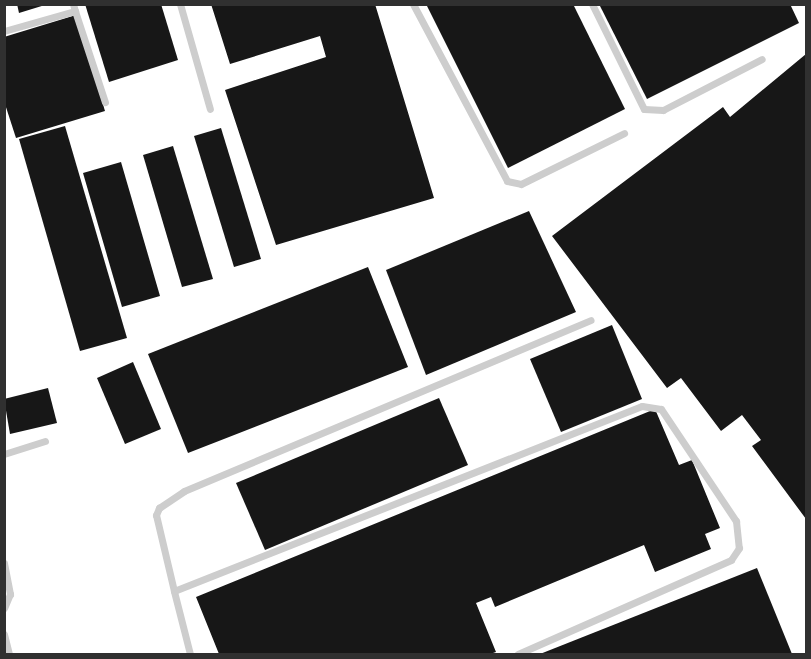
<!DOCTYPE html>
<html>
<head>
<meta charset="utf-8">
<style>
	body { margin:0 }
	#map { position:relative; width:811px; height:659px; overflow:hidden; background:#fff; font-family:"Asap Condensed",sans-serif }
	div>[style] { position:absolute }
	.building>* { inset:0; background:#171717 }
	.service>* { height:7px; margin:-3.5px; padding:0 3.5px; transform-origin:3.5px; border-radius:3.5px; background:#cdcdcd }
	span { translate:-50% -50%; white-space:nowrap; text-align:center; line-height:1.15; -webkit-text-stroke:6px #fff; paint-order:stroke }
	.frame { position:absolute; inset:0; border:6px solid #303030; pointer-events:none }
</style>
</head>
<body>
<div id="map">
	<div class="building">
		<div style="clip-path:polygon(17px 4px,45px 4px,45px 5px,19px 13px)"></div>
		<div style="clip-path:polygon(85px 4px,161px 4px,178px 60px,109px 82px)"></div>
		<div style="clip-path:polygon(211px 4px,375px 4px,434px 198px,276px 245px,225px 90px,326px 57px,320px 36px,230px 64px)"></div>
		<div style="clip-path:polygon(426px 4px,573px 4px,625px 109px,508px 168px)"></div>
		<div style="clip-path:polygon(599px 4px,790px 4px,799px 23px,647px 99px)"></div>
		<div style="clip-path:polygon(76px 15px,105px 111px,16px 138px,4px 101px,4px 37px)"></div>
		<div style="clip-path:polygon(806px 54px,806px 519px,752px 446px,761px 440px,742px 415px,721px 431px,681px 378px,667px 388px,552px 236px,723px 107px,730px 117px)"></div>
		<div style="clip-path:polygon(65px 126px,127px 338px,80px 351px,19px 139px)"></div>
		<div style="clip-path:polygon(221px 128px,261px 259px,234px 267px,194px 136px)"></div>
		<div style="clip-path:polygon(173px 146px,213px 279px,182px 287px,143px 155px)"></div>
		<div style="clip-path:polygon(121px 162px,160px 296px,122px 307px,83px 173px)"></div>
		<div style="clip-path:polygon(529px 211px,576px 312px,426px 375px,386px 270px)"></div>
		<div style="clip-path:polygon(368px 267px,408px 367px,188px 453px,148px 354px)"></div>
		<div style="clip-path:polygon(612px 325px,642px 399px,561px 432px,530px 359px)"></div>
		<div style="clip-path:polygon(133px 362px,161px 429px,125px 444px,97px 378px)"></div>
		<div style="clip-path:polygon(48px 388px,57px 423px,10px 434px,4px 399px)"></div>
		<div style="clip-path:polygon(439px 398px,468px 465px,265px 550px,236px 483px)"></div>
		<div style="clip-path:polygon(655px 409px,679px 465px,692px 460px,720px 528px,705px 534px,711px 549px,655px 572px,644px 545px,495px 607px,491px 597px,476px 603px,496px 652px,490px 654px,219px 654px,196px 597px)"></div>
		<div style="clip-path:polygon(757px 568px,792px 654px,540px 654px)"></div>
	</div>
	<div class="service">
		<div style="left:180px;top:4px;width:109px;rotate:74.1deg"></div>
		<div style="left:413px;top:4px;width:200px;rotate:62deg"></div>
		<div style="left:507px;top:181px;width:14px;rotate:12deg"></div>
		<div style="left:521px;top:184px;width:115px;rotate:-26.3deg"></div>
		<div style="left:592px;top:4px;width:117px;rotate:63.7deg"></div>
		<div style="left:644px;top:109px;width:19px;rotate:3deg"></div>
		<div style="left:663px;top:110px;width:111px;rotate:-27.3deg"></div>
		<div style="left:75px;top:11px;width:96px;rotate:71.8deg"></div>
		<div style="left:4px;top:31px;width:74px;rotate:-15.7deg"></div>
		<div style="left:75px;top:11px;width:7px;rotate:-106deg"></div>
		<div style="left:4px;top:454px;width:43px;rotate:-17.6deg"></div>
		<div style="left:4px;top:563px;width:32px;rotate:79deg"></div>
		<div style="left:10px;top:594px;width:15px;rotate:113deg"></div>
		<div style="left:174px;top:591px;width:78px;rotate:-103.3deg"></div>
		<div style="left:156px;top:515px;width:8px;rotate:-67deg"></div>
		<div style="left:159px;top:508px;width:30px;rotate:-34deg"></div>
		<div style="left:184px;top:491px;width:441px;rotate:-22.8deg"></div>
		<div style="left:4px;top:634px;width:21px;rotate:76deg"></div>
		<div style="left:190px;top:654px;width:65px;rotate:-104.3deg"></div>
		<div style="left:174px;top:591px;width:503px;rotate:-21.57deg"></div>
		<div style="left:642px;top:406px;width:19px;rotate:9deg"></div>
		<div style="left:661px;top:409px;width:135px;rotate:56.2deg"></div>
		<div style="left:736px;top:521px;width:27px;rotate:84deg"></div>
		<div style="left:739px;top:548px;width:14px;rotate:124deg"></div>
		<div style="left:731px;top:560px;width:233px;rotate:156.2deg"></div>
	</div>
	<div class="frame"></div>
</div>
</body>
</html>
